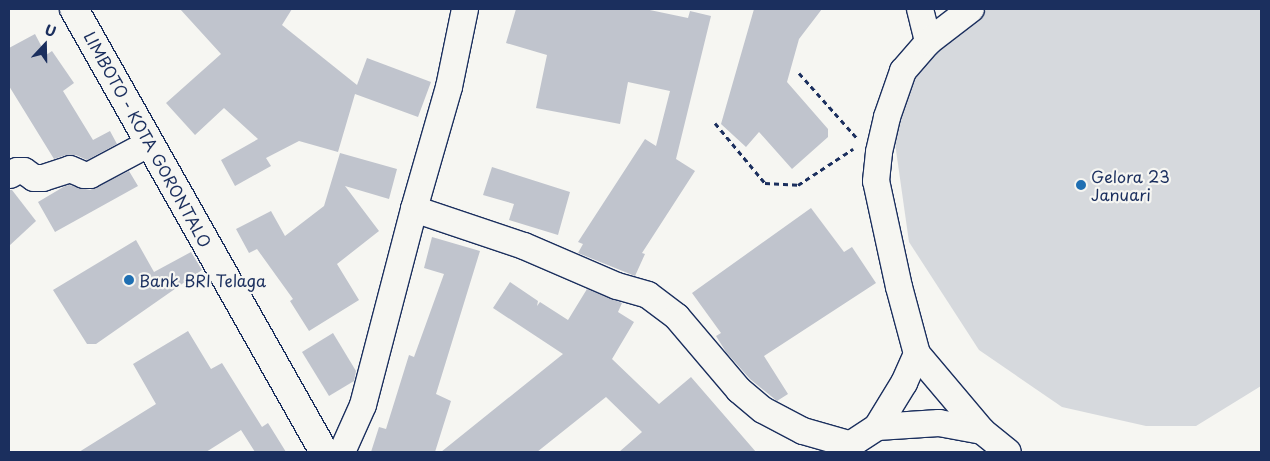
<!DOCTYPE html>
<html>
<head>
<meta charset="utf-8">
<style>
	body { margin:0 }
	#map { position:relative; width:1270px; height:461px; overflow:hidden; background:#f6f6f2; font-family:"Playpen Sans",sans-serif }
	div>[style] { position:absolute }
	.green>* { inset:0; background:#d6d9dd }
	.building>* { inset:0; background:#c0c4cd }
	.path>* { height:3px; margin-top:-1.5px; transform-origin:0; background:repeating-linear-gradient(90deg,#1b2f5e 0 5px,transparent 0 9px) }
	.roads { filter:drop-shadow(1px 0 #1b2f5e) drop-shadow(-1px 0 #1b2f5e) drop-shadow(0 1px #1b2f5e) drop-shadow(0 -1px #1b2f5e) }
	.street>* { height:26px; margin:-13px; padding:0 13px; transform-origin:13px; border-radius:13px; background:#f6f6f2 }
	.highway>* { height:28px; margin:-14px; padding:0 14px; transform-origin:14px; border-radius:14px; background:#f6f6f2 }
	.dots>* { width:14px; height:14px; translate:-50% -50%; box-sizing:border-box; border:2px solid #f6f6f2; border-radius:50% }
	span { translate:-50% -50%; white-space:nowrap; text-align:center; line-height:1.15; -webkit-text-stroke:4.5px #f6f6f2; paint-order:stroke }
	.street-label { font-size:16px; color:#1b2f5e }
	.poi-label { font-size:16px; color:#1b2f5e }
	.left { translate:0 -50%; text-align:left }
	.frame { position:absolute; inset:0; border:10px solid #1b2f5e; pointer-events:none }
	.north { position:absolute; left:20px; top:20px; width:50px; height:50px; -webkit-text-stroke:4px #f6f6f2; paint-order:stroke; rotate:21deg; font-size:14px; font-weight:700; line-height:20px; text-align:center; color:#1b2f5e }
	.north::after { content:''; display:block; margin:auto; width:18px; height:22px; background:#1b2f5e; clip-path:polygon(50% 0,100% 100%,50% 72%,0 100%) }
</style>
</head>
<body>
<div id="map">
	<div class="green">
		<div style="clip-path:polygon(988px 9px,1261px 9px,1261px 386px,1196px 426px,1146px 426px,1062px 407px,979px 350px,909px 242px,893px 129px,916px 60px)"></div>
	</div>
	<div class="building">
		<div style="clip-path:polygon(180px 9px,292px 9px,282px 25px,357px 85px,367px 58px,431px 82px,418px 117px,355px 94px,338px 152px,299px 141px,266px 158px,271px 166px,235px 186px,221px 160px,258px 139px,224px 108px,195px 135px,166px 103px,221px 54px)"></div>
		<div style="clip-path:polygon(516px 9px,645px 9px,688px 18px,690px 11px,711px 16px,676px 159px,695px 171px,642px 253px,645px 254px,635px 276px,578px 253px,583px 244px,578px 242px,645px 139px,656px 146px,670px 91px,628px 82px,620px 124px,536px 108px,547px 55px,506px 43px)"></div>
		<div style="clip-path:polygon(754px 9px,822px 9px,799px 39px,787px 82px,828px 129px,828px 137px,792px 169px,759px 132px,746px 147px,721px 124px)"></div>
		<div style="clip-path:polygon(35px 34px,46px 55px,52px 51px,74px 83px,63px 91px,93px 140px,110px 131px,117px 144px,87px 160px,76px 155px,66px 155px,54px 159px,9px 86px,9px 48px)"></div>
		<div style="clip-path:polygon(340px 153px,397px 169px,389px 199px,345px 186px,379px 231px,337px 264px,359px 300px,309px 331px,290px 301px,293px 299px,257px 249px,249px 253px,236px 229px,271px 211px,285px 236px,324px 206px)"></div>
		<div style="clip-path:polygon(492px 167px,570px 192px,558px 235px,509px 220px,514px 204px,483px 195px)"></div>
		<div style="clip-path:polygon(129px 171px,138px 186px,55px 232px,38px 202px,65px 186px,69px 185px,90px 190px)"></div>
		<div style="clip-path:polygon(9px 190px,12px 190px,36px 221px,9px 246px)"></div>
		<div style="clip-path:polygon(811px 208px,844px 252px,852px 247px,876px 283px,764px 356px,788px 394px,777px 401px,750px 379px,726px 352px,716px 336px,721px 333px,692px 293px)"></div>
		<div style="clip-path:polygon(432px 237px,480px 251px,436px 394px,451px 401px,435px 452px,371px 452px,379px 427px,386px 429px,409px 355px,414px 357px,444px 274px,424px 268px)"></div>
		<div style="clip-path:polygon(136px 240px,154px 272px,191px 252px,202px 270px,96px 344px,87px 344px,53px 290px)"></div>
		<div style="clip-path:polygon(510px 282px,538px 301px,537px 306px,540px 302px,568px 320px,587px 289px,622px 303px,618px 312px,634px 322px,612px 359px,659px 404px,691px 377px,756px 452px,619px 452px,642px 432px,606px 397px,537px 452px,441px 452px,563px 354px,493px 308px)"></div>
		<div style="clip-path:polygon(188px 331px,211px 369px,222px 363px,262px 427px,268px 423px,286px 452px,255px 452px,241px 430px,206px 452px,79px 452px,156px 404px,133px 364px)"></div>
		<div style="clip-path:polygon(333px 333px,356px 371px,354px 381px,329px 396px,302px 352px)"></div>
	</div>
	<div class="path">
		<div style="left:799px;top:73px;width:86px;rotate:48.3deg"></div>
		<div style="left:715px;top:123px;width:78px;rotate:50.2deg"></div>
		<div style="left:765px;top:183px;width:33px;rotate:3deg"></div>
		<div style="left:798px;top:185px;width:66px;rotate:-33.2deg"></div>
	</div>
	<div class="roads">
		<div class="street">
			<div style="left:920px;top:9px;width:34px;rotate:76deg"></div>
			<div style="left:10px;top:175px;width:8px;rotate:-30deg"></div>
			<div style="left:17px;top:171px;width:7px"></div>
			<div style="left:24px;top:171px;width:12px;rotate:35deg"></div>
			<div style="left:34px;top:178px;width:9px"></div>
			<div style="left:43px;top:178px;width:28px;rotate:-18deg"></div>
			<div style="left:70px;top:169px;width:15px;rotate:23deg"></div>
			<div style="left:84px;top:175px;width:6px"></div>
			<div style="left:90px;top:175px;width:68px;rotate:-28.1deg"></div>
			<div style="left:414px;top:209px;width:116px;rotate:18.6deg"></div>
			<div style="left:524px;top:246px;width:101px;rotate:23.3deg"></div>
			<div style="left:617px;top:286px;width:32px;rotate:16deg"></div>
			<div style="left:648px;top:295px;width:36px;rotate:37deg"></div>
			<div style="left:677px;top:317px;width:96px;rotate:49.7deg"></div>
			<div style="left:739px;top:390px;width:31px;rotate:40deg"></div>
			<div style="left:763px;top:410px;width:45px;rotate:27.7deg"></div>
			<div style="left:803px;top:431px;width:51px;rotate:15.9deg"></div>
			<div style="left:917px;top:354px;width:101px;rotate:49.8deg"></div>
			<div style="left:982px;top:431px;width:33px;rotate:39deg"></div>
			<div style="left:877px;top:427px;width:62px;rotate:-3.7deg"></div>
			<div style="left:939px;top:423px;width:44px;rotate:10.5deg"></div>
			<div style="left:342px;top:452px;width:51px;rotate:-65.9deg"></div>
			<div style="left:363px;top:405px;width:203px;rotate:-75.4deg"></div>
			<div style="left:414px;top:209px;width:127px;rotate:-74deg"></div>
			<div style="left:449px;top:87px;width:80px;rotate:-78.4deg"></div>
			<div style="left:839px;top:452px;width:45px;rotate:-33.3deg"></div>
			<div style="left:877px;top:427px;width:52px;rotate:-58.5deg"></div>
			<div style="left:904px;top:383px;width:32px;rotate:-66deg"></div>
			<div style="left:917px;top:354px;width:69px;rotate:-105deg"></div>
			<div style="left:899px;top:287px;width:108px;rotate:-102.2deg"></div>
			<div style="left:876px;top:181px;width:29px;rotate:-84deg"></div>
			<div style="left:879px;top:152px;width:36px;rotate:-77deg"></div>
			<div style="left:887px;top:117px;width:49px;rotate:-70.8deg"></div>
			<div style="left:903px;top:71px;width:38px;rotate:-49deg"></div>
			<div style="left:928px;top:42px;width:54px;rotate:-37.5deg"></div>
		</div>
		<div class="highway">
			<div style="left:74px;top:9px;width:509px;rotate:60.56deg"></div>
		</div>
	</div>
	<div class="dots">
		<div style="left:1081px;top:185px;background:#1f6fb2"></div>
		<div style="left:129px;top:280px;background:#1f6fb2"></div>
	</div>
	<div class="street-label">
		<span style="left:148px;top:139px;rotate:61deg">LIMBOTO - KOTA GORONTALO</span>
	</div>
	<div class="poi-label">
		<span class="left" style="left:1091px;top:185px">Gelora 23<br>Januari</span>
		<span class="left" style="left:139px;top:280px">Bank BRI Telaga</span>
	</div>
	<div class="frame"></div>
	<div class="north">U</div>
</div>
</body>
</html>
